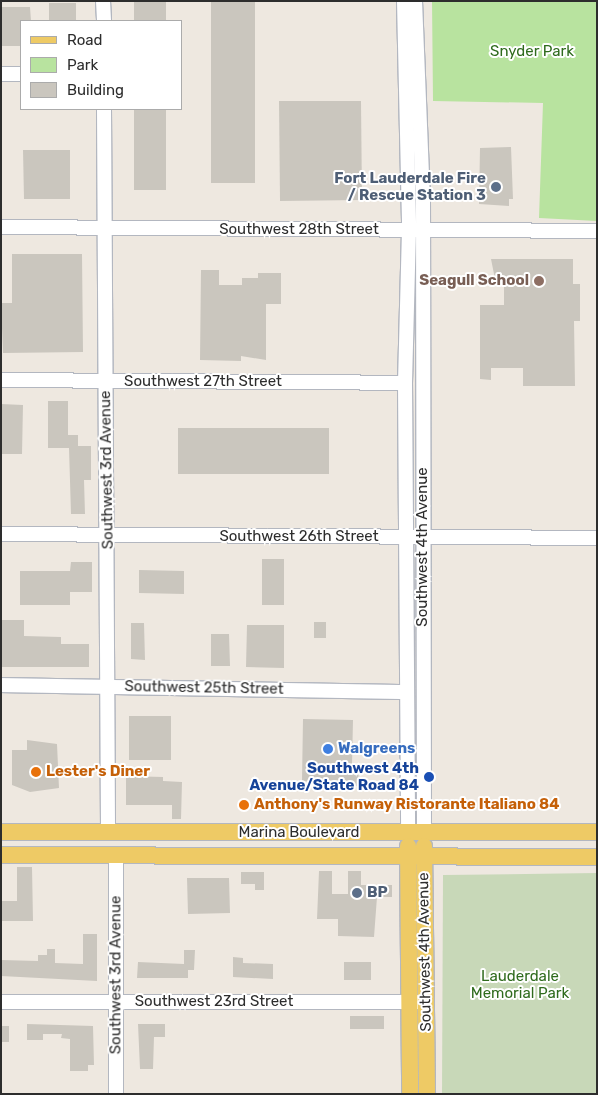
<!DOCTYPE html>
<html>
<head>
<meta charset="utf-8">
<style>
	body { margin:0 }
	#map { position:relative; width:598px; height:1095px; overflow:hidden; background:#eee8e0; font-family:Rubik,sans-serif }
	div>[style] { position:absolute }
	.green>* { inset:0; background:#b8e39f }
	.cemetery>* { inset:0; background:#c8d8b8 }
	.building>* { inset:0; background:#cac6be }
	.roads { filter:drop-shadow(1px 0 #b3b7c0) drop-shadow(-1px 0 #b3b7c0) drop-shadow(0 1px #b3b7c0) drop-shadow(0 -1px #b3b7c0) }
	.minor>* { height:14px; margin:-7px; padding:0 7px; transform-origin:7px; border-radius:7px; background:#fff }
	.major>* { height:16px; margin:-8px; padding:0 8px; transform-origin:8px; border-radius:8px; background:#eeca65 }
	.dots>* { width:14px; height:14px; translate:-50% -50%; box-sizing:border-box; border:2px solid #fff; border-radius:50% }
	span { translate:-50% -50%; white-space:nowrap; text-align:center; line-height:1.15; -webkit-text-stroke:4px #fff; paint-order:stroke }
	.park-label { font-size:15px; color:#2f6b1d }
	.service-label { font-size:15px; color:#4e5e75; font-weight:700 }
	.right { translate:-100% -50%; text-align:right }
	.left { translate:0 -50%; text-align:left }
	.street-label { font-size:15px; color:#2d2d2d }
	.education-label { font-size:15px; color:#785e54; font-weight:700 }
	.shop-label { font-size:15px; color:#366cbe; font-weight:700 }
	.transit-label { font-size:15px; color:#164399; font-weight:700 }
	.food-label { font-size:15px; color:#c56008; font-weight:700 }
	.frame { position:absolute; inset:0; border:2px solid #2d2d2d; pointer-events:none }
	.legend { position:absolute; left:20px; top:20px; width:162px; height:90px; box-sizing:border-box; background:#fff; border:1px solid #ababab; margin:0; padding:6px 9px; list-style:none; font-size:15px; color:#2d2d2d }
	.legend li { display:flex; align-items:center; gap:10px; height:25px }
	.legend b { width:25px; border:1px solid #ababab }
</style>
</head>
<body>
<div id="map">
	<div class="green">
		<div style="clip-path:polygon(432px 1px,597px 1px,597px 221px,539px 218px,543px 103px,433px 101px)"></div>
	</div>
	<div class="cemetery">
		<div style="clip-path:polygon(597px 873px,597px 1094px,442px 1094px,443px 875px)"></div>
	</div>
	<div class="building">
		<div style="clip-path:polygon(134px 1px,166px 1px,166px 21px,134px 21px)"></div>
		<div style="clip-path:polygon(211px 1px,255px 1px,255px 183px,211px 183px)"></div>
		<div style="clip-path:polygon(49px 3px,76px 3px,76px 21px,49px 21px)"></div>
		<div style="clip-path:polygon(2px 7px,30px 7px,31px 21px,21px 21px,21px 46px,2px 46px)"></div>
		<div style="clip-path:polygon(279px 101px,361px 101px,362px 200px,280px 201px)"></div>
		<div style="clip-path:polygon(134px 109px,166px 109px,166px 190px,134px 190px)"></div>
		<div style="clip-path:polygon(511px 147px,513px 199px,509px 199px,509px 206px,479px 204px,480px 148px)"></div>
		<div style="clip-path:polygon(23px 150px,70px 150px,70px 199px,24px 199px)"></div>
		<div style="clip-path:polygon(12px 254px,82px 254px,83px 352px,3px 353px,1px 303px,12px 303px)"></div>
		<div style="clip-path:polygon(491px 259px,573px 259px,573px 284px,580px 284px,580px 321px,574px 321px,575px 386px,523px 386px,523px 368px,491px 368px,491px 380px,480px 379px,480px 305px,504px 305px,504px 284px,496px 284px)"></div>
		<div style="clip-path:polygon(201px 270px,219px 270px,219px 285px,242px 285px,242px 278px,258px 278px,258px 273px,281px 273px,281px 304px,266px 304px,266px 360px,241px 356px,241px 361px,200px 360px)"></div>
		<div style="clip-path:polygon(48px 401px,68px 401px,68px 435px,78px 435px,78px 446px,91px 446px,91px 480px,84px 480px,85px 514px,71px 514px,69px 448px,48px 448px)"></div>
		<div style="clip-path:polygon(1px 404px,23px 405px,22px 454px,1px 454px)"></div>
		<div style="clip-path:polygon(178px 428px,329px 428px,329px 474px,178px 474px)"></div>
		<div style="clip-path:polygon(262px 559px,284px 559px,284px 605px,262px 605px)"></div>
		<div style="clip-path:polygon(71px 562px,92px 562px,92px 592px,70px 592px,70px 605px,20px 605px,20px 571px,70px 571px)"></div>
		<div style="clip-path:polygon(139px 570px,184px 571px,184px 594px,139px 593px)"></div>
		<div style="clip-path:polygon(1px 620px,24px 620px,24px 636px,61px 637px,61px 644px,89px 644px,89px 667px,1px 667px)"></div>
		<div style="clip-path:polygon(314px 622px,326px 622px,326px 638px,314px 638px)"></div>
		<div style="clip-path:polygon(131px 623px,144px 623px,145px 660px,131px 659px)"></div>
		<div style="clip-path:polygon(247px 625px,284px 625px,284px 668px,246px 667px)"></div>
		<div style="clip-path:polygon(211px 634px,229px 634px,230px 666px,211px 666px)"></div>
		<div style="clip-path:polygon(129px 716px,171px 716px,171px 760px,129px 760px)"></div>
		<div style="clip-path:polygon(303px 719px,353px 720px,352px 764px,359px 764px,358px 786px,302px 781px)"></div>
		<div style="clip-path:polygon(27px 740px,57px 744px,59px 788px,30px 792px,12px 785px,12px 750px,27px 750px)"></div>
		<div style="clip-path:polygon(126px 776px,163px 777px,163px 781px,182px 782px,181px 819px,172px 819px,172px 805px,126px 805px)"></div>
		<div style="clip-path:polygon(17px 867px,32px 867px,33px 921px,1px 921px,1px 901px,17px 901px)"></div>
		<div style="clip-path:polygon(319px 871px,332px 871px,332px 894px,348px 894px,348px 871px,361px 871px,361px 885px,392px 885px,392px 897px,377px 897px,374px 937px,338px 936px,338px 919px,317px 919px)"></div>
		<div style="clip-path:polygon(241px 872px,264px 872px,264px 890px,255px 890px,255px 884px,241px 884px)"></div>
		<div style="clip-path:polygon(187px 878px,229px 878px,230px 913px,188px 914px)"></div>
		<div style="clip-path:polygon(83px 934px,97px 934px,97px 981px,1px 976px,1px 960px,38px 961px,38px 955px,47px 955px,47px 949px,55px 949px,55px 963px,83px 964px)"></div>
		<div style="clip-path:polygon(184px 950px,195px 950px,194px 970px,188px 970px,188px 978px,137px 978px,138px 962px,184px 964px)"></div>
		<div style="clip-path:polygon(233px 957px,243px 958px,243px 963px,273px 964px,273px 979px,233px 977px)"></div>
		<div style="clip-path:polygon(344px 962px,371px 962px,371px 980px,344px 980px)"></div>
		<div style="clip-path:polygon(350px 1016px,384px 1016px,384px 1029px,350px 1029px)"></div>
		<div style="clip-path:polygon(27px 1024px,93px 1026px,94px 1065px,88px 1065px,88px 1071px,70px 1071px,70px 1039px,61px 1038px,62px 1034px,43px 1034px,43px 1040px,27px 1040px)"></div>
		<div style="clip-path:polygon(138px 1024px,165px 1024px,165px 1037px,154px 1037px,153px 1069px,140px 1069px)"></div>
		<div style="clip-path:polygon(1px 1026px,9px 1026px,9px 1042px,1px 1042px)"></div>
	</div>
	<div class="roads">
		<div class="minor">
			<div style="left:103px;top:1px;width:20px;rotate:87deg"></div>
			<div style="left:404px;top:1px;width:229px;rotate:88.7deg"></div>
			<div style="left:409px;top:230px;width:153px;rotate:91.5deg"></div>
			<div style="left:405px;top:383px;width:451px;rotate:89.6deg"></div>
			<div style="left:415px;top:1px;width:197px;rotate:87.7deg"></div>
			<div style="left:423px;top:198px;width:635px;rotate:89.91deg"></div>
			<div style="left:1px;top:74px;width:20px"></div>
			<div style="left:104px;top:109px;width:722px;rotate:89.68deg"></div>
			<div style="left:1px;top:227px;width:596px;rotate:0.38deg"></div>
			<div style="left:1px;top:380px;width:404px;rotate:0.4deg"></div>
			<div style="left:1px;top:534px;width:596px;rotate:0.38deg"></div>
			<div style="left:1px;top:685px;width:406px;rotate:1deg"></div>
			<div style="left:116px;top:856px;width:238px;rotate:90deg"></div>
			<div style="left:1px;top:1002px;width:417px"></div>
		</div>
		<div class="major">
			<div style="left:1px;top:832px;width:596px"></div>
			<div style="left:408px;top:846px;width:248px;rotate:89.5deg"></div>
			<div style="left:424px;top:846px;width:248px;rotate:89.3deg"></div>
			<div style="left:1px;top:855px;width:596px;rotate:0.19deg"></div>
		</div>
	</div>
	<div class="dots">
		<div style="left:496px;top:187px;background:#5c6f8a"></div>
		<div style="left:539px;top:281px;background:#8d6e63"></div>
		<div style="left:328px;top:749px;background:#3f7fe0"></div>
		<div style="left:36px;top:772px;background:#e8710a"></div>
		<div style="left:429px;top:777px;background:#1a4fb4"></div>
		<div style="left:244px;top:805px;background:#e8710a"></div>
		<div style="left:357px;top:893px;background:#5c6f8a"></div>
	</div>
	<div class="park-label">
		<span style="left:532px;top:52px">Snyder Park</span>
		<span style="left:520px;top:985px">Lauderdale<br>Memorial Park</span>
	</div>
	<div class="service-label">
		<span class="right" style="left:486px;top:187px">Fort Lauderdale Fire<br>/ Rescue Station 3</span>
		<span class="left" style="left:367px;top:893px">BP</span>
	</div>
	<div class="street-label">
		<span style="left:299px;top:230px">Southwest 28th Street</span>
		<span style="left:203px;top:382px">Southwest 27th Street</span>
		<span style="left:107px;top:470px;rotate:-91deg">Southwest 3rd Avenue</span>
		<span style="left:299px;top:537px">Southwest 26th Street</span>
		<span style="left:423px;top:547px;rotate:-90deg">Southwest 4th Avenue</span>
		<span style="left:204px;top:688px;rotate:1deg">Southwest 25th Street</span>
		<span style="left:299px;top:833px">Marina Boulevard</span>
		<span style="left:425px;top:952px;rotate:-91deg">Southwest 4th Avenue</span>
		<span style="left:116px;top:975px;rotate:-90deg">Southwest 3rd Avenue</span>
		<span style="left:214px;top:1002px">Southwest 23rd Street</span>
	</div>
	<div class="education-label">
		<span class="right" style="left:529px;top:281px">Seagull School</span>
	</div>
	<div class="shop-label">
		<span class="left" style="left:338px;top:749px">Walgreens</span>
	</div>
	<div class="transit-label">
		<span class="right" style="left:419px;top:777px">Southwest 4th<br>Avenue/State Road 84</span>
	</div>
	<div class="food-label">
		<span class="left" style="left:46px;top:772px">Lester's Diner</span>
		<span class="left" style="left:254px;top:805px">Anthony's Runway Ristorante Italiano 84</span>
	</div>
	<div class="frame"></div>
	<ul class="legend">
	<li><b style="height:6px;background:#eeca65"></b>Road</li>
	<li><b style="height:14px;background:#b8e39f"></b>Park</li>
	<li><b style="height:14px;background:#cac6be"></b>Building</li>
	</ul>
</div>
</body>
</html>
